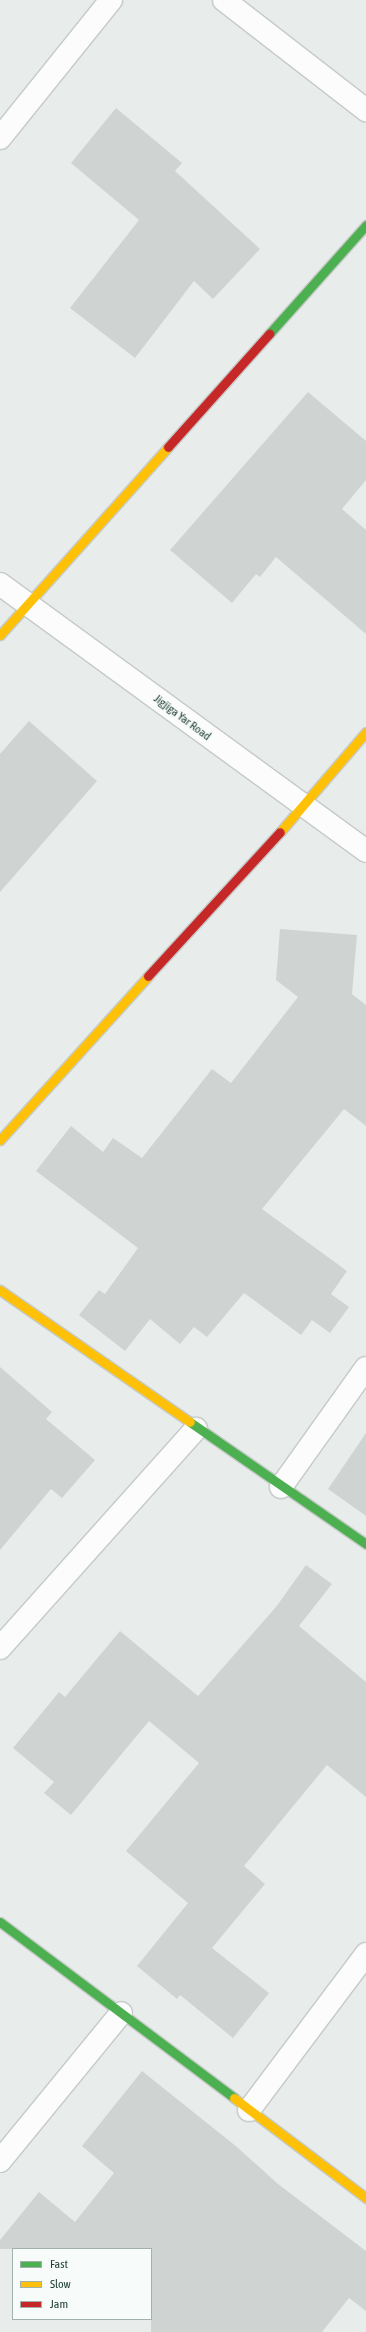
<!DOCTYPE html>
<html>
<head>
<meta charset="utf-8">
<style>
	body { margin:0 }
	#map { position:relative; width:366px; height:2332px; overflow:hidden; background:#e8edeb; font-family:"Asap Condensed",sans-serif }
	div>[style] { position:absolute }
	.building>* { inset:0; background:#cfd4d2 }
	.roads { filter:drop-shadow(1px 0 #c5cac8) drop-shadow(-1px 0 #c5cac8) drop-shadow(0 1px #c5cac8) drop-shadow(0 -1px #c5cac8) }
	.street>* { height:22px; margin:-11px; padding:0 11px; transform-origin:11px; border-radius:11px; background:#fcfcfc }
	.fast>* { height:9px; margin:-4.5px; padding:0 4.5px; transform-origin:4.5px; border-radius:4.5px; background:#4caf50 }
	.slow>* { height:9px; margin:-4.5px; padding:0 4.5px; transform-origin:4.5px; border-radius:4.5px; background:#ffc107 }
	.jam>* { height:9px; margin:-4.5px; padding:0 4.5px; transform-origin:4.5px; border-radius:4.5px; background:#c62828 }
	span { translate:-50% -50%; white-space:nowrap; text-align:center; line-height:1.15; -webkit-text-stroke:4px #f7fbf9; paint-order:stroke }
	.street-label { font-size:12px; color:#24423a }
	.legend { position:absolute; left:12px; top:2248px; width:140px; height:72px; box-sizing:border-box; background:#f7fbf9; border:1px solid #a3b1ad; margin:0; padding:5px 7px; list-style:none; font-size:12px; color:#24423a }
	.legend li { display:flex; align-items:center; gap:8px; height:20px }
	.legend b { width:20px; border:1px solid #a3b1ad }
</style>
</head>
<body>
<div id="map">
	<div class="building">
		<div style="clip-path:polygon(116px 108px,182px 163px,175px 171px,260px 249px,213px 299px,194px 281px,135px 358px,70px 308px,139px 220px,71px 163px)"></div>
		<div style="clip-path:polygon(308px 392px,366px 441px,366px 480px,342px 509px,366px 530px,366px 634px,276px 557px,260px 577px,256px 574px,232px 603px,170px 550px)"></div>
		<div style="clip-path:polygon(29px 721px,97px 781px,0 892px,0 754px)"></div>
		<div style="clip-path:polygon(280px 929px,357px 935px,352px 994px,366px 1005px,366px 1126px,344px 1109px,262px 1209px,347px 1271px,331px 1294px,349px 1307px,330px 1333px,312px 1320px,301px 1335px,244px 1293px,207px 1337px,194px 1327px,180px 1344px,150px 1319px,125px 1351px,79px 1315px,99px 1290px,105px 1294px,138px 1248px,36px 1171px,71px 1126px,103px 1152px,113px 1138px,142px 1158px,212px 1069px,231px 1083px,298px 997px,276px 980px)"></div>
		<div style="clip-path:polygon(0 1367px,52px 1412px,46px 1419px,95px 1460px,62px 1498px,51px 1489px,0 1550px)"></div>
		<div style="clip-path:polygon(366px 1433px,366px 1516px,328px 1489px)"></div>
		<div style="clip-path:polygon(306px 1565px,332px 1584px,299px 1626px,366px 1682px,366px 1797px,327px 1765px,244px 1866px,265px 1884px,212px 1948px,269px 1993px,233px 2038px,180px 1995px,177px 1999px,137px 1966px,188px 1903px,126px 1851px,199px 1763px,149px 1721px,71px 1815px,44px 1793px,54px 1782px,13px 1748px,59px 1692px,65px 1697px,120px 1631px,198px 1696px,276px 1607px)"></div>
		<div style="clip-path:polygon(142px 2071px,237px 2147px,278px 2184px,366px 2251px,366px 2311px,349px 2298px,322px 2332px,151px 2332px,151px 2249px,0 2249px,0 2240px,39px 2192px,75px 2222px,114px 2173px,82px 2146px)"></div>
	</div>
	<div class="roads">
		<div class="street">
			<div style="left:224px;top:0;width:180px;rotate:37.8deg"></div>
			<div style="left:0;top:138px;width:177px;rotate:-51.2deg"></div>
			<div style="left:0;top:584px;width:453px;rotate:36.1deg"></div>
			<div style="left:281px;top:1487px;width:146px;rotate:-54.5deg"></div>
			<div style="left:0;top:1648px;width:294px;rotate:-48.2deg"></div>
			<div style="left:249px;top:2110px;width:195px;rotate:-53.1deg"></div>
			<div style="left:0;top:2161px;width:191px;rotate:-50.7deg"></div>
		</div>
		<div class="fast">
			<div style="left:269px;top:334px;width:146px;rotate:-48.3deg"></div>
			<div style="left:190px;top:1422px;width:214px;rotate:34.7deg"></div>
			<div style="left:0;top:1922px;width:293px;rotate:36.9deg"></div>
		</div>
		<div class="slow">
			<div style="left:0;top:635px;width:252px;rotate:-48.2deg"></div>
			<div style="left:280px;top:832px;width:132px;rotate:-49.3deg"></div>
			<div style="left:0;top:1140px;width:221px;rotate:-47.9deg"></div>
			<div style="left:0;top:1290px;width:231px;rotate:34.8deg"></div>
			<div style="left:234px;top:2098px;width:166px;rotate:37.1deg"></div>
		</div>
		<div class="jam">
			<div style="left:168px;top:447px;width:152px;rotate:-48.2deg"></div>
			<div style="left:148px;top:976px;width:195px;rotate:-47.5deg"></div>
		</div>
	</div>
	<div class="street-label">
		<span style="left:182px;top:718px;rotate:37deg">Jigjiga Yar Road</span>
	</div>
	<ul class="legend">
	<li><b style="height:5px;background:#4caf50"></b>Fast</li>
	<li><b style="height:5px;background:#ffc107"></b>Slow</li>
	<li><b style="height:5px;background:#c62828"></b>Jam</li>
	</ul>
</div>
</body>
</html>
